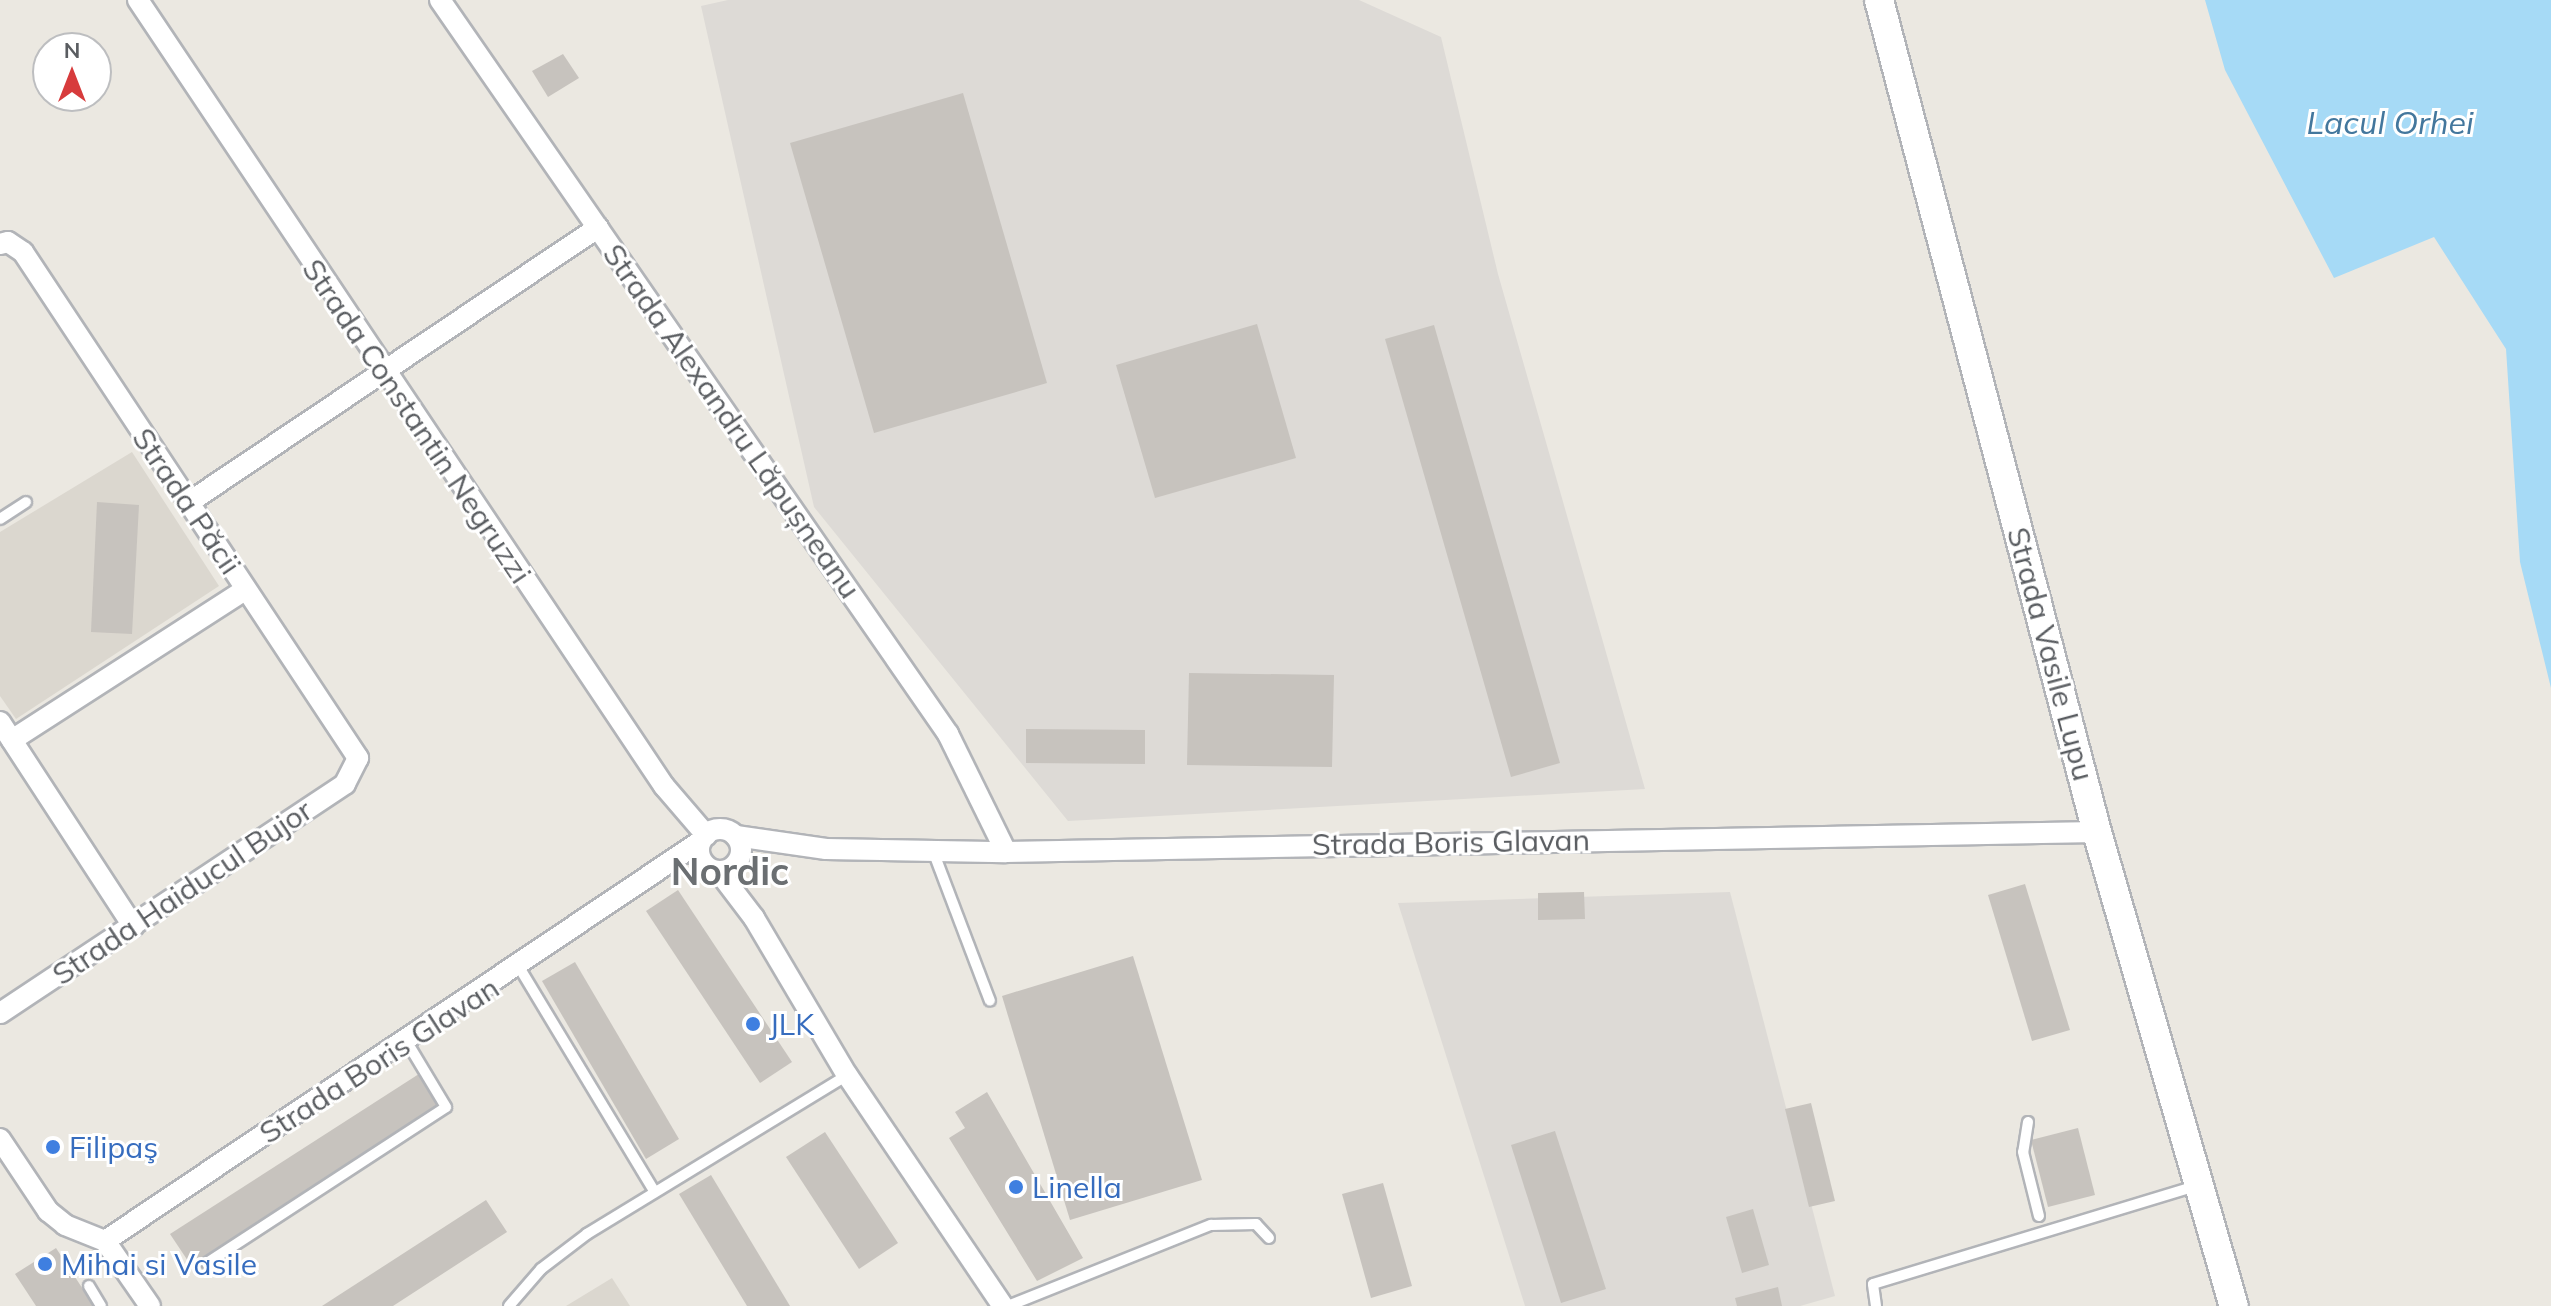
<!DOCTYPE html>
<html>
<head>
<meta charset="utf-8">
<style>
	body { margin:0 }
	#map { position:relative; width:2551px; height:1306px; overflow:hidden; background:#ebe8e1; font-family:Mulish,sans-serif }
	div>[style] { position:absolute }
	.industrial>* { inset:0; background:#dddad6 }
	.education>* { inset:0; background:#dbd7cf }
	.water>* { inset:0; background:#a6daf6 }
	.building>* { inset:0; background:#c7c3be }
	.roads { filter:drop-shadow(2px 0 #b2b4b8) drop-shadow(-2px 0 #b2b4b8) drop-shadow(0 2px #b2b4b8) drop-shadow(0 -2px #b2b4b8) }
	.lane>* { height:10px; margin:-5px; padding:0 5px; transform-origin:5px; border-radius:5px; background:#fff }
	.street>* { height:20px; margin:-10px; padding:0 10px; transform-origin:10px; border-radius:10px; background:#fff }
	.street>.ring { margin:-10px; padding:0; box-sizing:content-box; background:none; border:20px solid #fff; border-radius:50% }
	.secondary>* { height:28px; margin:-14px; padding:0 14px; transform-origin:14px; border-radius:14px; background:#fff }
	.dots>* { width:22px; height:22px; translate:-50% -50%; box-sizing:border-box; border:4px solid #fff; border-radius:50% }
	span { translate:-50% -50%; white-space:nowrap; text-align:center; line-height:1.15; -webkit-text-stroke:6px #fff; paint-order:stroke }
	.street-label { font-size:30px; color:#5a5d61 }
	.shop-label { font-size:30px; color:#366cbe }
	.left { translate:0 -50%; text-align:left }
	.water-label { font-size:32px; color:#43779d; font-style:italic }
	.district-label { font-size:38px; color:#6b6f72; font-weight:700 }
	.north { position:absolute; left:32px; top:32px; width:80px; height:80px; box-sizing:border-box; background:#fff; border:2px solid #bdbec0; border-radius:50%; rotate:0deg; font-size:22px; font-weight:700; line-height:32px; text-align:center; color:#5a5d61 }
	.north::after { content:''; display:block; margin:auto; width:28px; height:36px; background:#d73b3c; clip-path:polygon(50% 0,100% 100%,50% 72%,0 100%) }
</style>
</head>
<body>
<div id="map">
	<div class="industrial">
		<div style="clip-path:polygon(728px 0,1359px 0,1441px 37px,1498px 274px,1645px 789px,1068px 821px,814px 507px,701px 6px)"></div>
		<div style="clip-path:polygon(1730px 892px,1835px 1296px,1800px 1306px,1525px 1306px,1398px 903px)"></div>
	</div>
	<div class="education">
		<div style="clip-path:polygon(132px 452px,219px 586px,16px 719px,0 696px,0 532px)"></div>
		<div style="clip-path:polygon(612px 1278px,630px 1306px,566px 1306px)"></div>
	</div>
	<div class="water">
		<div style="clip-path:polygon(2205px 0,2551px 0,2551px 688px,2520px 562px,2506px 349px,2434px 237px,2334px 278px,2225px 70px)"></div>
	</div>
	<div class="building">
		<div style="clip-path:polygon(563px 54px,579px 78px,548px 97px,532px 71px)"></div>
		<div style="clip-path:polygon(963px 93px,1047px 383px,874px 433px,790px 143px)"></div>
		<div style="clip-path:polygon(1257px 324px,1296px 458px,1155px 498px,1116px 365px)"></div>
		<div style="clip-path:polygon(1434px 325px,1560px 763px,1511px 777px,1385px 339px)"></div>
		<div style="clip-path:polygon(97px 502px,139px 505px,132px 634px,91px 632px)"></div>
		<div style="clip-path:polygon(1189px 673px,1334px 675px,1332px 767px,1187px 765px)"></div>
		<div style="clip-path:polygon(1026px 729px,1145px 730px,1145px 764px,1026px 763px)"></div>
		<div style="clip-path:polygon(2025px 884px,2070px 1030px,2032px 1041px,1988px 895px)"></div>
		<div style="clip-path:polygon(678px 890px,792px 1062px,760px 1083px,646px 911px)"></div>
		<div style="clip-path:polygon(1584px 892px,1585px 919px,1538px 920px,1538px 893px)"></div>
		<div style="clip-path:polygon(1133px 956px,1202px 1180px,1070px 1220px,1002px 996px)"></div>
		<div style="clip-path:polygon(575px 962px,679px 1139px,646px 1159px,542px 981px)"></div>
		<div style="clip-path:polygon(422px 1072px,443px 1104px,192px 1267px,170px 1234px)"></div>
		<div style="clip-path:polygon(987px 1092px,1083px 1258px,1037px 1281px,949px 1138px,965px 1128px,955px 1112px)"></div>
		<div style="clip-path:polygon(1811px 1103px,1835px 1201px,1809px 1207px,1785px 1109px)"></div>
		<div style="clip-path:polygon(2078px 1128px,2095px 1195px,2048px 1207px,2031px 1140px)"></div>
		<div style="clip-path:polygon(1555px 1131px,1606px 1289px,1561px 1303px,1511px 1145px)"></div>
		<div style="clip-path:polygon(825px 1132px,898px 1243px,859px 1269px,786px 1157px)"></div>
		<div style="clip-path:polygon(711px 1175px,790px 1306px,747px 1306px,679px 1194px)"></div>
		<div style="clip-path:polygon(1383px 1183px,1412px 1286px,1371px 1298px,1342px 1194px)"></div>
		<div style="clip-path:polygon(486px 1200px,507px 1232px,393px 1306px,322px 1306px)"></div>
		<div style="clip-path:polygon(1753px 1209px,1769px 1265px,1742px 1273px,1726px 1217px)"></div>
		<div style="clip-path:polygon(56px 1248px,94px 1306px,36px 1306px,15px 1274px)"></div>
		<div style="clip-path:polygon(1778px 1287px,1782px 1306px,1737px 1306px,1735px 1298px)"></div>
	</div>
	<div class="roads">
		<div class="lane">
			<div style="left:0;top:519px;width:31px;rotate:-33deg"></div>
			<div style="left:933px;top:851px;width:160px;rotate:69.2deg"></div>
			<div style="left:519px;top:967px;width:262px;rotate:58.9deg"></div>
			<div style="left:2028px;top:1122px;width:30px;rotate:99deg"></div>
			<div style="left:2023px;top:1152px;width:66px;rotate:76deg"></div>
			<div style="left:207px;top:1263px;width:285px;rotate:-33.1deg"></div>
			<div style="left:446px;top:1107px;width:76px;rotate:-121deg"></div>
			<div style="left:89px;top:1286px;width:23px;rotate:59deg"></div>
			<div style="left:509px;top:1306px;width:49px;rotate:-49.1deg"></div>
			<div style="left:541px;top:1269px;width:58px;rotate:-37.3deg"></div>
			<div style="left:587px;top:1234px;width:305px;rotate:-31.4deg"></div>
			<div style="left:1008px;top:1306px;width:219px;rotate:-21.8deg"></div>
			<div style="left:1211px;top:1225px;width:45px;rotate:-1.3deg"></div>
			<div style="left:1256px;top:1224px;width:19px;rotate:47deg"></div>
			<div style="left:1876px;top:1306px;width:22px;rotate:-98deg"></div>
			<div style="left:1873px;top:1284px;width:340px;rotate:-16.9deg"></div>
		</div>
		<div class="street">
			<div style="left:138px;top:0;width:946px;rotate:56.21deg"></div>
			<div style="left:664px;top:786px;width:65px;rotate:49.4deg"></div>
			<div style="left:440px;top:0;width:893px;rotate:55.31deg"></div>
			<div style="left:948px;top:734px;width:131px;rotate:63.8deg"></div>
			<div style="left:0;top:244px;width:8px;rotate:-14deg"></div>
			<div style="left:8px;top:242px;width:18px;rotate:34deg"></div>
			<div style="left:23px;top:252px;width:607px;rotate:56.49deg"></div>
			<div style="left:358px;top:758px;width:29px;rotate:117deg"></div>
			<div style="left:345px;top:784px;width:414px;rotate:146.4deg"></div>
			<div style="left:188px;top:503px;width:494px;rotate:-33.9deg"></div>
			<div style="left:0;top:722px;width:244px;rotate:56.9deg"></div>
			<div style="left:12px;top:740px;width:278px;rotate:-32.8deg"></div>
			<div class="ring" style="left:699px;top:829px;width:22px;height:22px"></div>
			<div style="left:736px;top:836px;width:91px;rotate:8.2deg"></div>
			<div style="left:826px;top:849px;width:180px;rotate:1deg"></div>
			<div style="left:1006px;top:852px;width:1091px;rotate:-1.05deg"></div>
			<div style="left:719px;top:872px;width:58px;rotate:52.7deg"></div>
			<div style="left:754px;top:918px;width:182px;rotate:59.4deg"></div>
			<div style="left:847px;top:1075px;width:279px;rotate:56deg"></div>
			<div style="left:0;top:1139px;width:87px;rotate:56.3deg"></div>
			<div style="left:48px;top:1211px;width:22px;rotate:39deg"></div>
			<div style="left:65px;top:1225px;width:43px;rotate:21.8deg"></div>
			<div style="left:105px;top:1241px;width:79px;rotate:55.3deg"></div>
			<div style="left:105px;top:1241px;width:718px;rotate:-33.87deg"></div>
		</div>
		<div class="secondary">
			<div style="left:1879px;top:0;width:860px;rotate:75.32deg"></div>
			<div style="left:2097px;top:832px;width:493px;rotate:73.9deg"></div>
		</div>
	</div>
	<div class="dots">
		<div style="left:753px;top:1024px;background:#3f7fe0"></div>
		<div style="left:53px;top:1147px;background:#3f7fe0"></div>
		<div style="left:1016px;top:1187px;background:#3f7fe0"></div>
		<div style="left:45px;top:1264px;background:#3f7fe0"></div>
	</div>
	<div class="street-label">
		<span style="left:417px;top:421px;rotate:56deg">Strada Constantin Negruzzi</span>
		<span style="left:732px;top:421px;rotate:55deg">Strada Alexandru Lăpușneanu</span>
		<span style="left:187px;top:501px;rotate:56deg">Strada Păcii</span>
		<span style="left:2051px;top:654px;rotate:75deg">Strada Vasile Lupu</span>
		<span style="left:1451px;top:842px;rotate:-1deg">Strada Boris Glavan</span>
		<span style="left:182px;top:892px;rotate:-34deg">Strada Haiducul Bujor</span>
		<span style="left:379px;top:1060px;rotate:-33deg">Strada Boris Glavan</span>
	</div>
	<div class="shop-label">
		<span class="left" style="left:769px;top:1024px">JLK</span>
		<span class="left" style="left:69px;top:1147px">Filipaş</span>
		<span class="left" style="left:1032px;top:1187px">Linella</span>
		<span class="left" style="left:61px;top:1264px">Mihai si Vasile</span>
	</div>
	<div class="water-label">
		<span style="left:2390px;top:122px">Lacul Orhei</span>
	</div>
	<div class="district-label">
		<span style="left:730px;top:872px">Nordic</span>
	</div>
	<div class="north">N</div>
</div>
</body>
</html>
